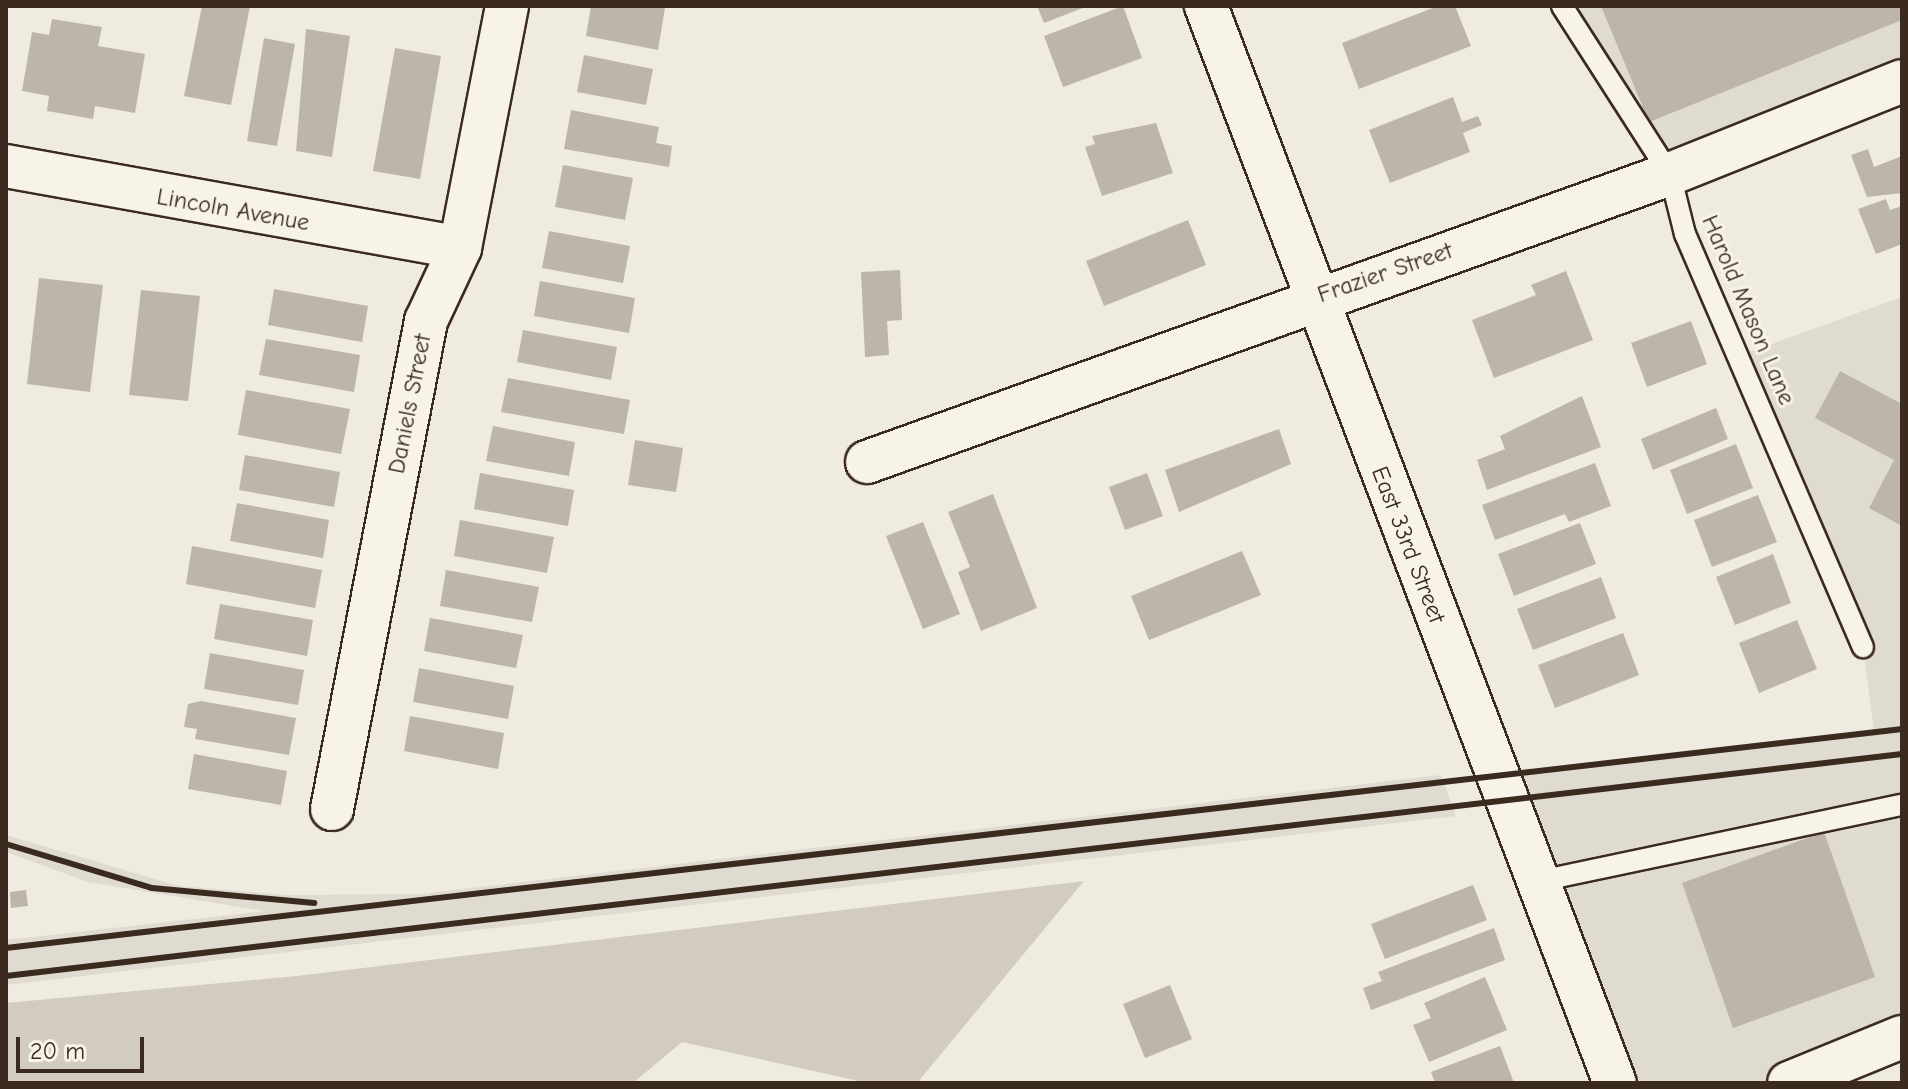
<!DOCTYPE html>
<html>
<head>
<meta charset="utf-8">
<style>
	body { margin:0 }
	#map { position:relative; width:1908px; height:1089px; overflow:hidden; background:#efebe0; font-family:"Comic Neue",sans-serif }
	div>[style] { position:absolute }
	.built>* { inset:0; background:#e0dbd0 }
	.green>* { inset:0; background:#d1cbc0 }
	.building>* { inset:0; background:#bdb5aa }
	.roads { filter:drop-shadow(2px 0 #3b2a1e) drop-shadow(-2px 0 #3b2a1e) drop-shadow(0 2px #3b2a1e) drop-shadow(0 -2px #3b2a1e) }
	.service>* { height:20px; margin:-10px; padding:0 10px; transform-origin:10px; border-radius:10px; background:#f7f3e8 }
	.minor>* { height:42px; margin:-21px; padding:0 21px; transform-origin:21px; border-radius:21px; background:#f7f3e8 }
	.rail>* { height:6px; margin:-3px; padding:0 3px; transform-origin:3px; border-radius:3px; background:#3b2a1e }
	span { translate:-50% -50%; white-space:nowrap; text-align:center; line-height:1.15; -webkit-text-stroke:6px #f7f3e8; paint-order:stroke }
	.street-label { font-size:24px; color:#3b2a1e }
	.frame { position:absolute; inset:0; border:8px solid #3b2a1e; pointer-events:none }
	.scale { position:absolute; left:16px; top:1037px; width:128px; height:36px; box-sizing:border-box; border:4px solid #3b2a1e; border-top:0; padding-left:10px; font-size:24px; line-height:28px; white-space:nowrap; color:#3b2a1e; -webkit-text-stroke:6px #f7f3e8; paint-order:stroke }
</style>
</head>
<body>
<div id="map">
	<div class="built">
		<div style="clip-path:polygon(1562px 6px,1902px 6px,1902px 81px,1670px 174px)"></div>
		<div style="clip-path:polygon(1902px 297px,1902px 1037px,1789px 1083px,1615px 1083px,1499px 777px,1874px 732px,1863px 647px,1738px 356px)"></div>
		<div style="clip-path:polygon(1441px 775px,1456px 816px,6px 985px,6px 940px,264px 911px,88px 882px,6px 852px,6px 835px,179px 886px,288px 895px,419px 894px)"></div>
	</div>
	<div class="green">
		<div style="clip-path:polygon(1084px 881px,917px 1083px,868px 1083px,682px 1042px,633px 1083px,6px 1083px,6px 1003px,297px 976px)"></div>
	</div>
	<div class="building">
		<div style="clip-path:polygon(202px 6px,250px 6px,231px 105px,184px 96px)"></div>
		<div style="clip-path:polygon(591px 6px,665px 8px,658px 50px,586px 36px)"></div>
		<div style="clip-path:polygon(1037px 6px,1088px 6px,1044px 23px)"></div>
		<div style="clip-path:polygon(1123px 6px,1142px 58px,1063px 87px,1044px 36px)"></div>
		<div style="clip-path:polygon(1438px 6px,1455px 6px,1471px 46px,1359px 89px,1342px 43px)"></div>
		<div style="clip-path:polygon(1601px 6px,1902px 6px,1902px 20px,1649px 122px)"></div>
		<div style="clip-path:polygon(52px 19px,102px 27px,98px 46px,145px 54px,135px 113px,95px 106px,93px 119px,47px 111px,49px 96px,22px 91px,32px 32px,49px 35px)"></div>
		<div style="clip-path:polygon(306px 29px,350px 36px,332px 157px,296px 151px)"></div>
		<div style="clip-path:polygon(264px 38px,295px 44px,277px 146px,247px 141px)"></div>
		<div style="clip-path:polygon(395px 48px,441px 56px,420px 179px,373px 171px)"></div>
		<div style="clip-path:polygon(584px 55px,653px 69px,646px 105px,577px 92px)"></div>
		<div style="clip-path:polygon(1453px 97px,1462px 122px,1478px 116px,1482px 125px,1463px 133px,1470px 152px,1390px 183px,1369px 130px)"></div>
		<div style="clip-path:polygon(571px 110px,659px 127px,656px 143px,672px 146px,669px 167px,564px 149px)"></div>
		<div style="clip-path:polygon(1156px 123px,1173px 173px,1102px 196px,1085px 147px,1095px 144px,1092px 136px)"></div>
		<div style="clip-path:polygon(1868px 149px,1874px 167px,1902px 156px,1902px 193px,1867px 197px,1851px 155px)"></div>
		<div style="clip-path:polygon(563px 165px,633px 178px,625px 220px,555px 207px)"></div>
		<div style="clip-path:polygon(1886px 199px,1890px 210px,1902px 206px,1902px 244px,1876px 254px,1858px 209px)"></div>
		<div style="clip-path:polygon(1188px 220px,1206px 265px,1104px 306px,1086px 261px)"></div>
		<div style="clip-path:polygon(549px 231px,630px 246px,623px 283px,542px 268px)"></div>
		<div style="clip-path:polygon(900px 270px,902px 320px,887px 321px,889px 355px,865px 357px,861px 272px)"></div>
		<div style="clip-path:polygon(1566px 271px,1593px 340px,1494px 378px,1472px 320px,1536px 295px,1531px 285px)"></div>
		<div style="clip-path:polygon(39px 278px,103px 285px,90px 392px,27px 384px)"></div>
		<div style="clip-path:polygon(540px 281px,635px 298px,629px 333px,534px 316px)"></div>
		<div style="clip-path:polygon(274px 289px,368px 306px,362px 342px,268px 325px)"></div>
		<div style="clip-path:polygon(141px 290px,200px 296px,188px 401px,129px 395px)"></div>
		<div style="clip-path:polygon(1691px 321px,1707px 364px,1647px 387px,1631px 343px)"></div>
		<div style="clip-path:polygon(523px 330px,617px 347px,611px 380px,517px 362px)"></div>
		<div style="clip-path:polygon(266px 339px,360px 355px,354px 392px,259px 375px)"></div>
		<div style="clip-path:polygon(1840px 371px,1902px 404px,1902px 526px,1869px 508px,1894px 460px,1815px 418px)"></div>
		<div style="clip-path:polygon(508px 378px,630px 400px,624px 434px,501px 412px)"></div>
		<div style="clip-path:polygon(246px 390px,350px 409px,341px 454px,238px 435px)"></div>
		<div style="clip-path:polygon(1582px 396px,1601px 447px,1487px 490px,1477px 460px,1505px 449px,1500px 436px)"></div>
		<div style="clip-path:polygon(1716px 408px,1728px 439px,1653px 470px,1641px 439px)"></div>
		<div style="clip-path:polygon(493px 426px,575px 442px,569px 476px,486px 461px)"></div>
		<div style="clip-path:polygon(1279px 429px,1291px 464px,1179px 512px,1165px 470px)"></div>
		<div style="clip-path:polygon(635px 440px,683px 448px,676px 492px,628px 485px)"></div>
		<div style="clip-path:polygon(1736px 444px,1753px 488px,1687px 514px,1670px 470px)"></div>
		<div style="clip-path:polygon(245px 455px,340px 472px,334px 507px,239px 490px)"></div>
		<div style="clip-path:polygon(1595px 463px,1611px 506px,1569px 522px,1565px 514px,1495px 540px,1482px 505px)"></div>
		<div style="clip-path:polygon(480px 473px,574px 490px,568px 526px,474px 509px)"></div>
		<div style="clip-path:polygon(1147px 473px,1163px 516px,1125px 530px,1109px 487px)"></div>
		<div style="clip-path:polygon(993px 494px,1037px 608px,981px 631px,958px 572px,970px 567px,948px 512px)"></div>
		<div style="clip-path:polygon(1758px 495px,1777px 542px,1712px 567px,1694px 520px)"></div>
		<div style="clip-path:polygon(237px 503px,329px 520px,323px 558px,230px 541px)"></div>
		<div style="clip-path:polygon(460px 520px,554px 537px,547px 573px,454px 556px)"></div>
		<div style="clip-path:polygon(923px 522px,960px 614px,923px 629px,886px 536px)"></div>
		<div style="clip-path:polygon(1580px 523px,1596px 564px,1514px 596px,1498px 554px)"></div>
		<div style="clip-path:polygon(192px 546px,322px 570px,315px 608px,186px 584px)"></div>
		<div style="clip-path:polygon(1242px 551px,1261px 595px,1149px 640px,1131px 596px)"></div>
		<div style="clip-path:polygon(1773px 554px,1791px 603px,1735px 625px,1716px 577px)"></div>
		<div style="clip-path:polygon(446px 570px,539px 587px,532px 622px,440px 606px)"></div>
		<div style="clip-path:polygon(1601px 577px,1616px 618px,1533px 650px,1517px 609px)"></div>
		<div style="clip-path:polygon(220px 604px,313px 620px,307px 656px,214px 639px)"></div>
		<div style="clip-path:polygon(430px 618px,523px 635px,516px 668px,424px 651px)"></div>
		<div style="clip-path:polygon(1797px 620px,1817px 669px,1759px 693px,1739px 643px)"></div>
		<div style="clip-path:polygon(1623px 633px,1639px 675px,1555px 708px,1538px 665px)"></div>
		<div style="clip-path:polygon(210px 653px,304px 670px,298px 705px,204px 689px)"></div>
		<div style="clip-path:polygon(419px 668px,514px 686px,508px 719px,413px 702px)"></div>
		<div style="clip-path:polygon(201px 701px,296px 718px,289px 755px,195px 739px,197px 729px,184px 727px,188px 704px)"></div>
		<div style="clip-path:polygon(410px 716px,504px 733px,498px 769px,404px 751px)"></div>
		<div style="clip-path:polygon(194px 754px,287px 771px,281px 805px,188px 789px)"></div>
		<div style="clip-path:polygon(1824px 832px,1875px 977px,1733px 1028px,1682px 883px)"></div>
		<div style="clip-path:polygon(1473px 885px,1487px 920px,1385px 959px,1371px 924px)"></div>
		<div style="clip-path:polygon(26px 890px,28px 906px,11px 908px,10px 892px)"></div>
		<div style="clip-path:polygon(1494px 928px,1505px 960px,1371px 1010px,1363px 988px,1382px 981px,1378px 972px)"></div>
		<div style="clip-path:polygon(1485px 977px,1507px 1030px,1429px 1062px,1413px 1025px,1431px 1018px,1424px 1003px)"></div>
		<div style="clip-path:polygon(1170px 985px,1192px 1039px,1145px 1058px,1123px 1004px)"></div>
		<div style="clip-path:polygon(1500px 1046px,1514px 1083px,1435px 1083px,1431px 1072px)"></div>
	</div>
	<div class="roads">
		<div class="service">
			<div style="left:1562px;top:6px;width:200px;rotate:57.3deg"></div>
			<div style="left:1670px;top:174px;width:62px;rotate:76deg"></div>
			<div style="left:1685px;top:234px;width:450px;rotate:66.7deg"></div>
			<div style="left:1540px;top:881px;width:370px;rotate:-11.9deg"></div>
		</div>
		<div class="minor">
			<div style="left:1206px;top:6px;width:1152px;rotate:69.21deg"></div>
			<div style="left:6px;top:166px;width:461px;rotate:10.2deg"></div>
			<div style="left:867px;top:462px;width:853px;rotate:-19.73deg"></div>
			<div style="left:1670px;top:174px;width:250px;rotate:-21.8deg"></div>
			<div style="left:332px;top:809px;width:497px;rotate:-79.1deg"></div>
			<div style="left:426px;top:321px;width:81px;rotate:-65deg"></div>
			<div style="left:460px;top:248px;width:247px;rotate:-79deg"></div>
			<div style="left:1789px;top:1083px;width:122px;rotate:-22.2deg"></div>
		</div>
	</div>
	<div class="rail">
		<div style="left:6px;top:844px;width:152px;rotate:16.8deg"></div>
		<div style="left:152px;top:888px;width:163px;rotate:5.3deg"></div>
		<div style="left:6px;top:948px;width:1909px;rotate:-6.59deg"></div>
		<div style="left:6px;top:976px;width:1909px;rotate:-6.68deg"></div>
	</div>
	<div class="street-label">
		<span style="left:233px;top:210px;rotate:10deg">Lincoln Avenue</span>
		<span style="left:1385px;top:273px;rotate:-19deg">Frazier Street</span>
		<span style="left:1748px;top:310px;rotate:67deg">Harold Mason Lane</span>
		<span style="left:410px;top:404px;rotate:-79deg">Daniels Street</span>
		<span style="left:1408px;top:545px;rotate:69deg">East 33rd Street</span>
	</div>
	<div class="frame"></div>
	<div class="scale">20 m</div>
</div>
</body>
</html>
